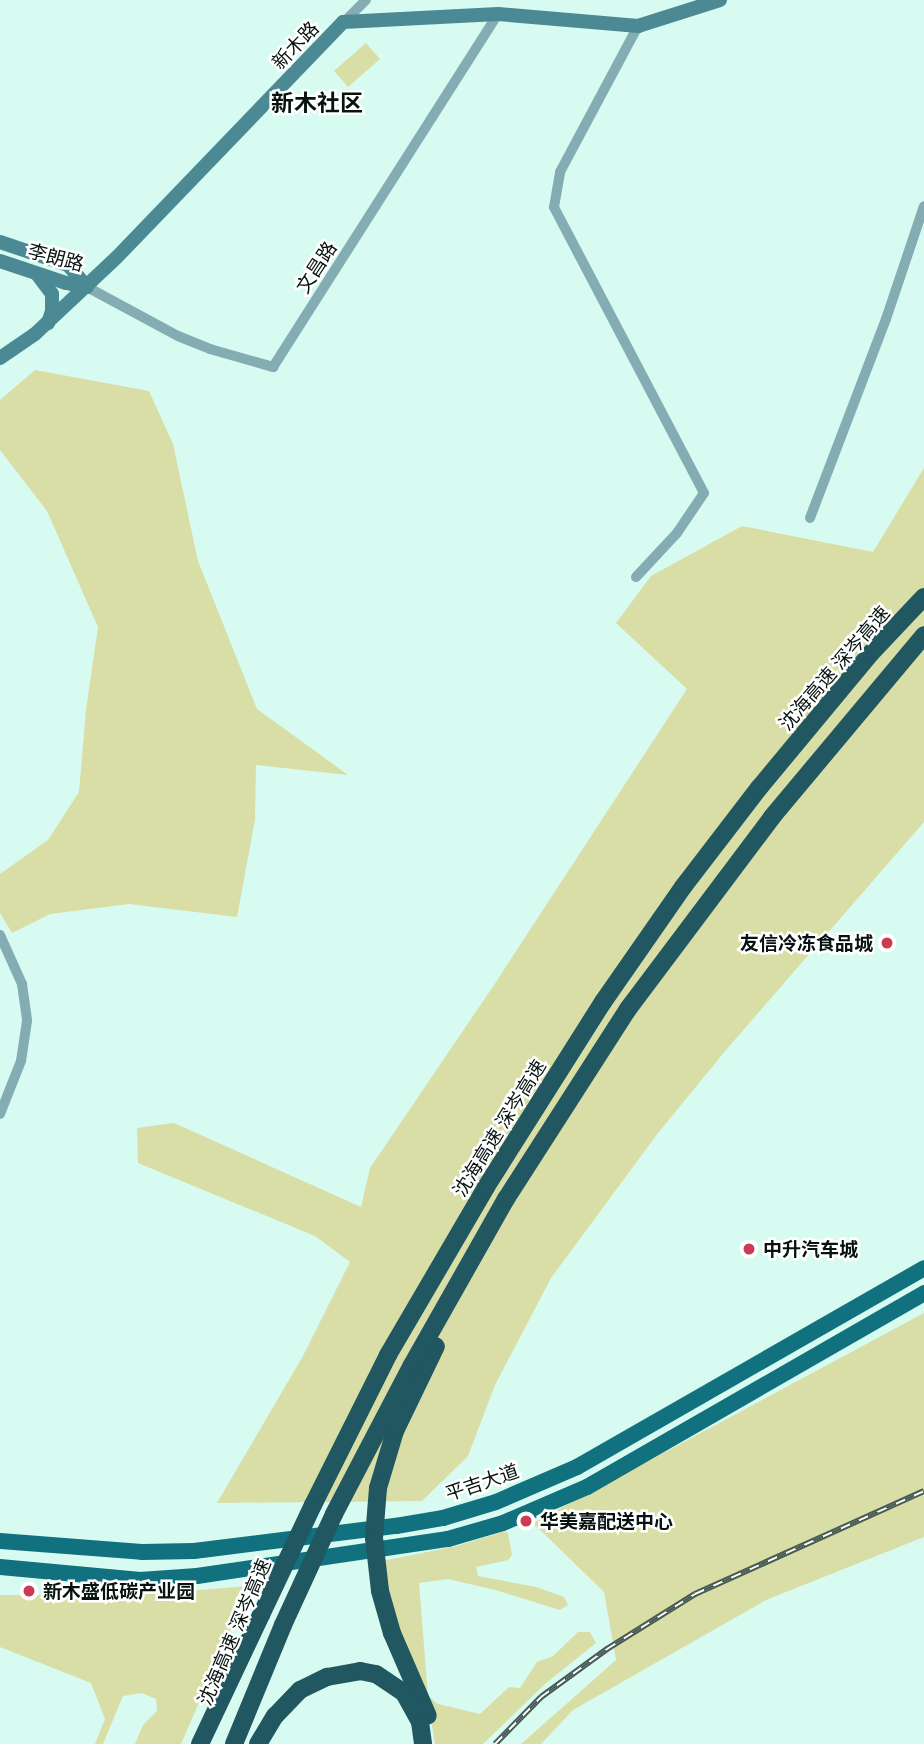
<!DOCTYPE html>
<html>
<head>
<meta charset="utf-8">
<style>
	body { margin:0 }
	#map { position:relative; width:924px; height:1744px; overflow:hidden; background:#d7fbf1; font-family:Lato,"Noto Sans SC",sans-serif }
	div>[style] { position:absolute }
	.green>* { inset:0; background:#d9dea6 }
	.street>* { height:10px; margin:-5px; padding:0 5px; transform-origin:5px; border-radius:5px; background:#84acb3 }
	.secondary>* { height:14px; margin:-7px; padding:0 7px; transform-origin:7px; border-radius:7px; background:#4b8a95 }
	.primary>* { height:16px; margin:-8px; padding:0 8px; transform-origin:8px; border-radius:8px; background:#11717f }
	.highway>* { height:18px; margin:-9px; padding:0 9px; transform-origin:9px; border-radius:9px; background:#205760 }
	.rail>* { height:6px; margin-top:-3px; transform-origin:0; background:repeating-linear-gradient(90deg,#fff 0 10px,#475a55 0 20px); box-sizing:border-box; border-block:2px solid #475a55 }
	.highway-bridge>* { height:18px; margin:-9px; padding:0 9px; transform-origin:9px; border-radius:9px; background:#205760 }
	.dots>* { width:19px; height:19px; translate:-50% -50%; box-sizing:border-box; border:4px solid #fff; border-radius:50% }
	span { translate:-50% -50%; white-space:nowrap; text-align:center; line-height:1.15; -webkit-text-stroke:5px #fff; paint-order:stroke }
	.street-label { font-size:19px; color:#071310 }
	.poi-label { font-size:19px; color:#071310; font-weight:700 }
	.right { translate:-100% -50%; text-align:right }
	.left { translate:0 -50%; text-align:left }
	.quarter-label { font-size:23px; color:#071310; font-weight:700 }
</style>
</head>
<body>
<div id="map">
	<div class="green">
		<div style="clip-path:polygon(366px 43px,380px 59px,348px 87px,334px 71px)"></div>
		<div style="clip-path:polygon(35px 370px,149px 391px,173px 444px,198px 561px,257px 709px,348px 775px,256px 765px,255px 820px,237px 917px,129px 904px,50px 914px,12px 933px,0 913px,0 874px,48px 840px,79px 792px,86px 710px,98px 627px,47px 511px,0 450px,0 400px)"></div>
		<div style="clip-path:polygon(924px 468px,924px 822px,726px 1050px,658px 1133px,551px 1278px,495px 1385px,468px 1456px,422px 1501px,217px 1503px,303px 1356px,350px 1262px,315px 1236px,138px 1163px,137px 1128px,174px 1123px,361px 1207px,370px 1168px,494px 985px,687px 689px,616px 623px,651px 576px,742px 526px,873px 552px)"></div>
		<div style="clip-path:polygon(924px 1313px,924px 1537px,766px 1600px,573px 1710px,541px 1744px,521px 1744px,616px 1660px,604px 1592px,533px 1523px)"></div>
		<div style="clip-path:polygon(505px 1531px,508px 1533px,512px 1555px,508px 1560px,476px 1567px,478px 1576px,536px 1587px,564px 1597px,568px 1605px,560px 1610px,495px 1590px,448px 1579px,419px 1583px,428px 1696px,438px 1704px,480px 1714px,509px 1687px,520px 1688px,537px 1662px,553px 1656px,578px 1632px,590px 1632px,596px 1643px,545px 1684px,483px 1744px,435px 1744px,430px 1714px,372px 1563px,457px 1546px)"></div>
		<div style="clip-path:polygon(250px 1586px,181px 1744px,135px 1744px,143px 1725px,157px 1711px,156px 1699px,142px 1693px,123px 1696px,103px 1744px,95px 1744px,105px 1719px,91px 1683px,0 1647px,0 1595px,133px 1595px)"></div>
	</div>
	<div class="street">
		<div style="left:344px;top:22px;width:31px;rotate:-45deg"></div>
		<div style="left:87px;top:287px;width:103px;rotate:28.3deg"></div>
		<div style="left:178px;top:336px;width:35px;rotate:22deg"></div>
		<div style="left:210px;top:349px;width:66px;rotate:15.9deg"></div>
		<div style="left:273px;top:367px;width:419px;rotate:-57.5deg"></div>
		<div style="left:810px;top:518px;width:213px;rotate:-69.1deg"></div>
		<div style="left:886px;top:319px;width:119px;rotate:-71.4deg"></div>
		<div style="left:636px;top:577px;width:60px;rotate:-47deg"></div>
		<div style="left:677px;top:533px;width:48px;rotate:-56deg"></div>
		<div style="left:704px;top:493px;width:323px;rotate:-117.7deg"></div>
		<div style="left:554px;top:207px;width:36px;rotate:-80deg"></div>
		<div style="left:560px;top:172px;width:166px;rotate:-61.9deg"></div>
		<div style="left:0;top:935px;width:54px;rotate:65.8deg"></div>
		<div style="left:22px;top:984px;width:37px;rotate:82deg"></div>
		<div style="left:27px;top:1021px;width:40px;rotate:98.5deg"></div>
		<div style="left:21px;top:1061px;width:57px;rotate:111.6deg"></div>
	</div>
	<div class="secondary">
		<div style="left:0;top:242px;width:72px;rotate:18.7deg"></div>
		<div style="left:68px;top:265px;width:29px;rotate:49deg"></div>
		<div style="left:0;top:261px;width:70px;rotate:18.4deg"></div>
		<div style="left:66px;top:283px;width:21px;rotate:11deg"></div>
		<div style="left:37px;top:274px;width:25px;rotate:53deg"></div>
		<div style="left:52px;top:294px;width:17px;rotate:90deg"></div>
		<div style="left:52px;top:311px;width:13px;rotate:108deg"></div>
		<div style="left:0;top:358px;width:42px;rotate:-34.4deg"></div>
		<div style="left:35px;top:334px;width:112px;rotate:-43.2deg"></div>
		<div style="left:117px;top:257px;width:326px;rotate:-46.1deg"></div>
		<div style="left:343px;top:22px;width:155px;rotate:-3deg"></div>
		<div style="left:498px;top:14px;width:141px;rotate:4.9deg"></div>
		<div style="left:638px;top:26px;width:86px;rotate:-17.6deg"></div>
	</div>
	<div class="primary">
		<div style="left:0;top:1541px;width:142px;rotate:4.4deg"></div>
		<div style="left:142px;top:1552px;width:52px;rotate:-1.1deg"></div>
		<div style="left:194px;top:1551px;width:204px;rotate:-7.1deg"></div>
		<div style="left:396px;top:1526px;width:48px;rotate:-9.7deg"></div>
		<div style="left:443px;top:1518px;width:55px;rotate:-16.8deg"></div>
		<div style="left:496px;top:1502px;width:88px;rotate:-23.4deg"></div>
		<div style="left:577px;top:1467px;width:400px;rotate:-29.8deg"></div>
		<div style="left:0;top:1567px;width:141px;rotate:5.3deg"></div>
		<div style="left:140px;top:1580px;width:57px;rotate:-4deg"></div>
		<div style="left:197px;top:1576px;width:254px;rotate:-8.4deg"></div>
		<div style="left:448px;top:1539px;width:57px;rotate:-16.2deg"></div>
		<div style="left:503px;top:1523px;width:91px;rotate:-23.2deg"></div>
		<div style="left:587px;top:1487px;width:389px;rotate:-29.9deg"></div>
	</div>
	<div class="highway">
		<div style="left:378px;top:1488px;width:59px;rotate:-73.4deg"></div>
		<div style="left:395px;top:1431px;width:94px;rotate:-64.2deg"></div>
		<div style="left:313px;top:1505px;width:168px;rotate:-63.4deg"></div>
		<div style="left:388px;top:1355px;width:194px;rotate:-59.7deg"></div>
		<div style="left:486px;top:1187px;width:219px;rotate:-57.7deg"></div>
		<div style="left:603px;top:1002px;width:140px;rotate:-55.2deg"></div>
		<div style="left:683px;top:887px;width:125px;rotate:-52.5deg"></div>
		<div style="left:759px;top:788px;width:175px;rotate:-50.3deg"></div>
		<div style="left:871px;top:653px;width:77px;rotate:-46.6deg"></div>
		<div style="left:334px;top:1514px;width:168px;rotate:-62.4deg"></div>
		<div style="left:412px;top:1365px;width:191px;rotate:-60.5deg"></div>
		<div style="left:506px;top:1199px;width:226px;rotate:-57.3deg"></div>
		<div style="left:628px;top:1009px;width:240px;rotate:-53.1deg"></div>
		<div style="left:772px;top:817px;width:237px;rotate:-50.1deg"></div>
		<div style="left:380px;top:1591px;width:44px;rotate:74.1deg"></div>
		<div style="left:392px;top:1633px;width:90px;rotate:66.6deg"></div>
		<div style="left:200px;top:1744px;width:143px;rotate:-64.7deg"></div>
		<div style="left:234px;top:1744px;width:129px;rotate:-67.6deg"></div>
		<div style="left:258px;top:1744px;width:33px;rotate:-59deg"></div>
		<div style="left:275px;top:1716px;width:36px;rotate:-46deg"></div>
		<div style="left:300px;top:1690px;width:30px;rotate:-26deg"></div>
		<div style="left:327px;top:1677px;width:34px;rotate:-10deg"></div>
		<div style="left:360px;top:1671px;width:16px;rotate:11deg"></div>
		<div style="left:376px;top:1674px;width:34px;rotate:34deg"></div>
		<div style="left:404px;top:1693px;width:33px;rotate:61deg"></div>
		<div style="left:420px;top:1722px;width:22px;rotate:82deg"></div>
	</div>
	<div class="rail">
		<div style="left:495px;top:1744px;width:66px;rotate:-45.6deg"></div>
		<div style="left:541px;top:1697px;width:82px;rotate:-36deg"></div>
		<div style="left:607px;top:1649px;width:104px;rotate:-32deg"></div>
		<div style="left:695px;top:1594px;width:251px;rotate:-24.2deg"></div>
	</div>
	<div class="highway-bridge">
		<div style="left:378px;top:1488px;width:50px;rotate:94.6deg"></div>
		<div style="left:374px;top:1538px;width:53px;rotate:83.5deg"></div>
		<div style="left:261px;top:1615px;width:122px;rotate:-64.7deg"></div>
		<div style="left:283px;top:1625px;width:122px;rotate:-65.3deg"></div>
	</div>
	<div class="dots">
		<div style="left:887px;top:943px;background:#cb3b56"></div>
		<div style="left:749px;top:1249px;background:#cb3b56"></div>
		<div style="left:526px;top:1521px;background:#cb3b56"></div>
		<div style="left:29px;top:1591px;background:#cb3b56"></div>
	</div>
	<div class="street-label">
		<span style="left:295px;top:45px;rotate:-46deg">新木路</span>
		<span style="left:56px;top:257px;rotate:15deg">李朗路</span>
		<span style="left:316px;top:267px;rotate:-57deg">文昌路</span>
		<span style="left:834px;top:668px;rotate:-49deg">沈海高速 深岑高速</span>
		<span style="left:499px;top:1128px;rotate:-58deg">沈海高速 深岑高速</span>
		<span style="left:482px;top:1482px;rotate:-19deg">平吉大道</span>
		<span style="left:234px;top:1632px;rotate:-67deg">沈海高速 深岑高速</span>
	</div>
	<div class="poi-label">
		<span class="right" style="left:873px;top:943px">友信冷冻食品城</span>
		<span class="left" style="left:763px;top:1249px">中升汽车城</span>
		<span class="left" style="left:540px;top:1521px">华美嘉配送中心</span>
		<span class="left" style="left:43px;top:1591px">新木盛低碳产业园</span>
	</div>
	<div class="quarter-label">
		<span style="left:317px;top:102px">新木社区</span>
	</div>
</div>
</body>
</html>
